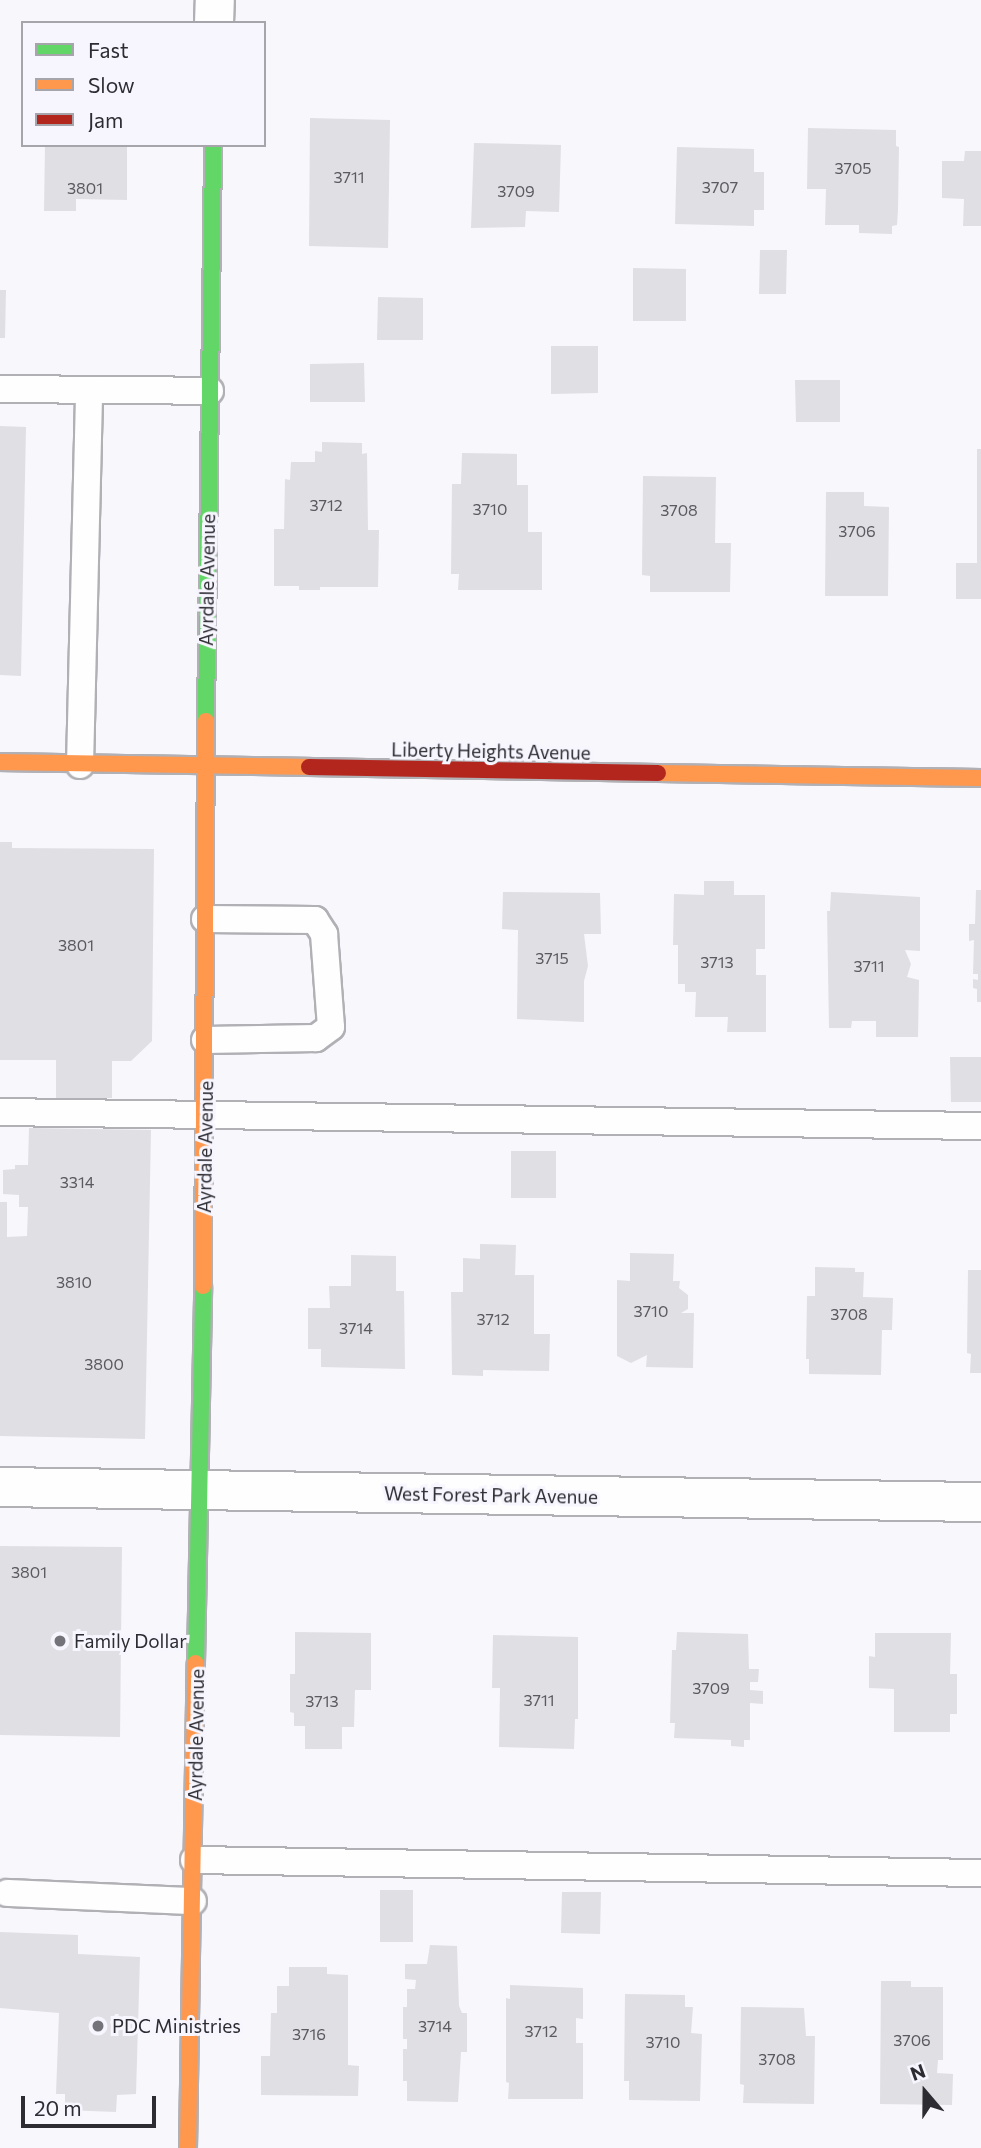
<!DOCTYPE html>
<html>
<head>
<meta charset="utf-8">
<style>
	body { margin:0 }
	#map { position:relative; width:981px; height:2148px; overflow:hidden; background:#f8f7fc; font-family:Commissioner,sans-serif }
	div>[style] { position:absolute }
	.building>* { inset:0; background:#e0dfe4 }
	.roads { filter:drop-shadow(2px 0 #b1b0b5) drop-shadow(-2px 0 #b1b0b5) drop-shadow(0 2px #b1b0b5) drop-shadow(0 -2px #b1b0b5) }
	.lane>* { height:26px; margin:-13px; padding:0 13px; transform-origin:13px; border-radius:13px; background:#fefeff }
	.street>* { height:38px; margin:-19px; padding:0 19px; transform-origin:19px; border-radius:19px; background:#fefeff }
	.fast>* { height:16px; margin:-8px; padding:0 8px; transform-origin:8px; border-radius:8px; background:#63d668 }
	.slow>* { height:16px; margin:-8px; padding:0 8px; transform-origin:8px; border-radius:8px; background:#ff974d }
	.jam>* { height:16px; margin:-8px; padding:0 8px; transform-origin:8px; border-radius:8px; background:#b3261e }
	.dots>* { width:19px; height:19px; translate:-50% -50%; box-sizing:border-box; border:4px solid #f7f5fe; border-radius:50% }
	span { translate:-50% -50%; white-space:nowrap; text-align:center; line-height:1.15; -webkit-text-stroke:6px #f7f5fe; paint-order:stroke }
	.number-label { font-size:16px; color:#5b5a60 }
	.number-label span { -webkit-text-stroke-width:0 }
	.street-label { font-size:19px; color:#2d2c32 }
	.poi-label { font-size:19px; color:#2d2c32 }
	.left { translate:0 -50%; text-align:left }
	.legend { position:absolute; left:21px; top:21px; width:245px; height:126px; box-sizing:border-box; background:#f7f5fe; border:2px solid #a6a5ac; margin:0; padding:9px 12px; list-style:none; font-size:21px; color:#2d2c32 }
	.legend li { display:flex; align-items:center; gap:14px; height:35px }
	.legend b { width:35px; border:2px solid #a6a5ac }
	.north { position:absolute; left:890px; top:2057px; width:70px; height:70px; -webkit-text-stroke:5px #f7f5fe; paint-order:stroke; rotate:340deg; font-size:19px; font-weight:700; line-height:28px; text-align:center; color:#2d2c32 }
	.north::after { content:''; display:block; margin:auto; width:24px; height:32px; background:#2d2c32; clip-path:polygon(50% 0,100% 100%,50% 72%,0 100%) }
	.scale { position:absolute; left:21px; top:2096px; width:135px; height:32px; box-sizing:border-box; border:4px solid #2d2c32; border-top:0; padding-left:9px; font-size:21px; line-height:24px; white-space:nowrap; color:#2d2c32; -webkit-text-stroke:5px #f7f5fe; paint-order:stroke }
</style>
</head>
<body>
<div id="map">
	<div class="building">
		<div style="clip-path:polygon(310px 118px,390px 120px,388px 248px,309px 246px)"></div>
		<div style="clip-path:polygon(808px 128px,896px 130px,896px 146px,899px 147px,898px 210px,897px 225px,892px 226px,892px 234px,859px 233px,859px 225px,825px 225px,826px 189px,807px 189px)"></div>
		<div style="clip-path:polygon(474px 143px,561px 145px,559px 212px,526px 211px,525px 227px,471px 228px)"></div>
		<div style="clip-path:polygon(45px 145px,127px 145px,127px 200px,76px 199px,76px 211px,44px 211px)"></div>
		<div style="clip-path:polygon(677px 147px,754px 149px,754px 172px,764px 172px,764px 210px,754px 210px,754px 226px,675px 224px)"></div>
		<div style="clip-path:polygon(965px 151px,981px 151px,981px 226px,963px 226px,964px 199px,942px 198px,942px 161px,964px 161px)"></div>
		<div style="clip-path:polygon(760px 250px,787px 250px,786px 294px,759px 294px)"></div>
		<div style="clip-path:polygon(633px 268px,686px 269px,686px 321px,633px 321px)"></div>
		<div style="clip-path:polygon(0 290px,6px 290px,5px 338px,0 338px)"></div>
		<div style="clip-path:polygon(378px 297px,423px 298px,423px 340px,377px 340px)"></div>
		<div style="clip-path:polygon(551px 346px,598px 346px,598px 393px,551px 394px)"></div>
		<div style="clip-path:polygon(364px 363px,365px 402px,310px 402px,310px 364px)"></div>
		<div style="clip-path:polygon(795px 380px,840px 380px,840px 422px,796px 422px)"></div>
		<div style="clip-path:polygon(0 426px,26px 427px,21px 676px,0 675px)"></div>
		<div style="clip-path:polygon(322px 442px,362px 443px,362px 454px,367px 453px,368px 530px,379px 530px,378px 587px,320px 587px,320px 590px,299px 590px,299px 586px,274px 586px,274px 529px,284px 529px,285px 479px,290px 480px,291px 462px,315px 462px,315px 451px,322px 452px)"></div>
		<div style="clip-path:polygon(977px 449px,981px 449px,981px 599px,956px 599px,956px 563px,977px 563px)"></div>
		<div style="clip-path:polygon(462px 453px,517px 454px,517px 485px,528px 485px,528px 532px,542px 532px,542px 590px,458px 590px,459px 574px,451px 574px,452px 484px,461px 484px)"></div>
		<div style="clip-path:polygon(643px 476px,716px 477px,715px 543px,731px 543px,730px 592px,650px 592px,650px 576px,642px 575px)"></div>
		<div style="clip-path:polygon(826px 492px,864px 492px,864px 506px,889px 507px,888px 596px,825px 596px)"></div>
		<div style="clip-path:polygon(0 842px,12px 842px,12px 848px,154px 849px,152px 1041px,131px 1061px,112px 1061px,112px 1098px,56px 1098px,56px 1060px,0 1060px)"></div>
		<div style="clip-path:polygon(704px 881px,734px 881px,734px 895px,765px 895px,765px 949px,756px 949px,756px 975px,766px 975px,766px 1032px,727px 1032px,728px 1017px,695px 1017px,696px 992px,685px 992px,685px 984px,678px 984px,678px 945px,673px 945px,674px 894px,704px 895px)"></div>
		<div style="clip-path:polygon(976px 890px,981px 890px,981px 1002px,977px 1002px,977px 989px,973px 988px,973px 979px,978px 980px,978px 974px,973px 974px,974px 940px,969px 941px,969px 924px,975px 924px)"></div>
		<div style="clip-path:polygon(503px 892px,600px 893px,601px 934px,584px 934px,588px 966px,584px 981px,584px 1022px,517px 1019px,518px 930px,502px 929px)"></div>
		<div style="clip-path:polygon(831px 892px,920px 897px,920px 951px,905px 950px,911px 964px,907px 977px,919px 980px,918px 1037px,876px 1037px,876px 1021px,852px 1021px,851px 1028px,829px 1028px,827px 911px,830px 911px)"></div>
		<div style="clip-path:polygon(950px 1057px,981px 1057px,981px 1102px,951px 1102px)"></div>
		<div style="clip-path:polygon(29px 1128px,151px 1130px,145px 1439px,0 1436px,0 1202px,7px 1202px,7px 1237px,27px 1236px,28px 1207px,19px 1207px,19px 1195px,3px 1194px,3px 1170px,15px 1169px,15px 1165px,28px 1165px)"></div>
		<div style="clip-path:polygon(511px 1151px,556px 1151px,556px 1198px,511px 1198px)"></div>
		<div style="clip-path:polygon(480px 1244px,516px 1245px,515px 1275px,534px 1275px,534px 1334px,550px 1334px,549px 1371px,483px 1370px,483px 1376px,452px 1375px,451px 1292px,463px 1292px,463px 1258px,480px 1259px)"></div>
		<div style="clip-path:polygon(630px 1253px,674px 1254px,673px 1281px,680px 1281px,679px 1288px,688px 1295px,688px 1309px,681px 1313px,694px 1313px,693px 1368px,646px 1367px,647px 1355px,631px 1363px,617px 1356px,617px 1280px,630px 1281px)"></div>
		<div style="clip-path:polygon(351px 1255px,396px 1256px,396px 1291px,404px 1291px,405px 1369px,321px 1367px,321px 1349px,308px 1349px,308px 1308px,330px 1308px,329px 1286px,351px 1286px)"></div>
		<div style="clip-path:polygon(815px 1267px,855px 1268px,855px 1272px,864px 1272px,863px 1297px,893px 1298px,892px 1330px,882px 1330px,881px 1375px,809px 1374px,809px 1359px,806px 1359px,807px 1296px,815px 1296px)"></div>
		<div style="clip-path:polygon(968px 1270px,981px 1270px,981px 1373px,970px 1373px,971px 1354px,967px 1353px)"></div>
		<div style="clip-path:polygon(0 1546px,122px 1547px,120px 1737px,0 1735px)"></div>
		<div style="clip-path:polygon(295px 1632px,371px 1633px,371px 1690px,355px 1690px,354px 1727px,342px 1727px,342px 1749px,305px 1749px,305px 1726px,294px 1726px,294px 1713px,290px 1712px,290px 1674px,295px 1674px)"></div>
		<div style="clip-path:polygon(677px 1632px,748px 1634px,749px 1669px,759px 1669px,758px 1682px,750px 1682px,750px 1690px,763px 1691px,763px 1704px,750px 1703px,750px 1740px,744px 1740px,744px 1747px,731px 1746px,731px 1740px,674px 1738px,675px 1723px,670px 1723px,672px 1650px,676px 1650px)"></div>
		<div style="clip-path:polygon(875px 1633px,951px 1633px,950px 1674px,957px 1674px,957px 1714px,950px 1714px,950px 1732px,894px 1732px,894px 1689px,869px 1688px,869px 1656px,875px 1657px)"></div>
		<div style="clip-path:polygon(493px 1635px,578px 1637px,578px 1719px,575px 1719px,574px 1749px,499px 1747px,500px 1688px,492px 1688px)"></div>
		<div style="clip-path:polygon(380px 1890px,413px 1890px,413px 1942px,380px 1942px)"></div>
		<div style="clip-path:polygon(562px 1892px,601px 1892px,600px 1934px,561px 1933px)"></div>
		<div style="clip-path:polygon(0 1932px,78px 1935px,78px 1954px,140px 1957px,136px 2094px,117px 2095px,116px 2112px,65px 2110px,65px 2094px,56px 2094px,59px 2013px,0 2008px)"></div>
		<div style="clip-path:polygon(430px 1945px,457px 1946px,459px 2006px,462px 2013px,467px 2013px,467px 2052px,461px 2052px,458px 2102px,407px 2101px,407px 2081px,403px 2081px,403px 2049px,407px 2049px,407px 2039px,403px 2039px,403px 2007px,407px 2007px,407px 1989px,415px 1989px,416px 1980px,405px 1979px,405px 1964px,427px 1964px)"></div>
		<div style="clip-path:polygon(289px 1967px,327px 1967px,327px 1974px,348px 1975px,348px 2065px,359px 2066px,358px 2096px,261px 2095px,261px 2056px,270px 2056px,271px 2013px,277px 2013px,277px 1986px,289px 1986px)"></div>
		<div style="clip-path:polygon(881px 1981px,911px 1981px,911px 1987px,943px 1987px,943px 2060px,938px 2060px,937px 2073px,953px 2074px,952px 2105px,880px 2104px)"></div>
		<div style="clip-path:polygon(510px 1985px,583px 1988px,583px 2019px,576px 2018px,576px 2043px,583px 2043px,583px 2099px,508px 2099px,509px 2083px,506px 2082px,506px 1998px,510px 1999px)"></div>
		<div style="clip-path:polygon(625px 1994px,685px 1995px,685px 2007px,693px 2007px,691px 2033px,702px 2034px,700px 2101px,629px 2100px,629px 2081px,624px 2081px)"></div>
		<div style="clip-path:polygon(741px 2007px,804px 2008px,806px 2036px,815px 2036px,814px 2104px,743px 2103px,744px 2085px,740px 2084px)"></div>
	</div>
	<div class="roads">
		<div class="lane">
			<div style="left:0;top:389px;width:210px;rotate:0.5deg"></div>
			<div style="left:80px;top:765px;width:375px;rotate:-88.6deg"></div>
			<div style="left:205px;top:919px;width:110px;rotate:0.5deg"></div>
			<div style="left:315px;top:920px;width:17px;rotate:57deg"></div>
			<div style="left:324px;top:934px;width:93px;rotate:85.7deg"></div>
			<div style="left:331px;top:1027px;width:19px;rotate:144deg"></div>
			<div style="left:316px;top:1038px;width:111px;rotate:179deg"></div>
			<div style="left:0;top:1112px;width:981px;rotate:0.82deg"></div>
			<div style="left:194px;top:1860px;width:787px;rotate:0.95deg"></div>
			<div style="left:7px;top:1893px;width:186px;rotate:2.5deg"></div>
		</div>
		<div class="street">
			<div style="left:214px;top:23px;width:23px;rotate:-88deg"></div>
			<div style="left:0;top:1487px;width:981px;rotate:0.88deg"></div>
		</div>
		<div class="fast">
			<div style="left:206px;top:721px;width:576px;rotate:-89.3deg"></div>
			<div style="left:196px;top:1663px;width:377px;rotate:-88.9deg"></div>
		</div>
		<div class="slow">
			<div style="left:0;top:762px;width:309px;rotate:0.9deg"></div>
			<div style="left:658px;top:773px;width:323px;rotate:0.9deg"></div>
			<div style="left:203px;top:1286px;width:565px;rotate:-89.7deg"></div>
			<div style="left:188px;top:2148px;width:485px;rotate:-89.1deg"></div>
		</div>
		<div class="jam">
			<div style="left:309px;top:767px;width:349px;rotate:1deg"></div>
		</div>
	</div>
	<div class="dots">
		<div style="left:60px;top:1641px;background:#747379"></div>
		<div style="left:98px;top:2026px;background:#747379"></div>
	</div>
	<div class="number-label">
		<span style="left:853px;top:168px">3705</span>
		<span style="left:349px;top:177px">3711</span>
		<span style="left:720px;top:187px">3707</span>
		<span style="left:85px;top:188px">3801</span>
		<span style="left:516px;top:191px">3709</span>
		<span style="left:326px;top:505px">3712</span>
		<span style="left:490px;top:509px">3710</span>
		<span style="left:679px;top:510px">3708</span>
		<span style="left:857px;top:531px">3706</span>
		<span style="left:76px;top:945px">3801</span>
		<span style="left:552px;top:958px">3715</span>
		<span style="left:717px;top:962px">3713</span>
		<span style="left:869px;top:966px">3711</span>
		<span style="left:77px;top:1182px">3314</span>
		<span style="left:74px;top:1282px">3810</span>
		<span style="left:651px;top:1311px">3710</span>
		<span style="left:849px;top:1314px">3708</span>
		<span style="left:493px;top:1319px">3712</span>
		<span style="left:356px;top:1328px">3714</span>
		<span style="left:104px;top:1364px">3800</span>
		<span style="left:29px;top:1572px">3801</span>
		<span style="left:711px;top:1688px">3709</span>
		<span style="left:539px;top:1700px">3711</span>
		<span style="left:322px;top:1701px">3713</span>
		<span style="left:435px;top:2026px">3714</span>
		<span style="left:541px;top:2031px">3712</span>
		<span style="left:309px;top:2034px">3716</span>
		<span style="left:912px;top:2040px">3706</span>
		<span style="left:663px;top:2042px">3710</span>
		<span style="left:777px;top:2059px">3708</span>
	</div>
	<div class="street-label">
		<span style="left:207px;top:580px;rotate:-89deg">Ayrdale Avenue</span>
		<span style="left:491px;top:751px;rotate:1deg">Liberty Heights Avenue</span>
		<span style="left:205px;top:1147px;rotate:-89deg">Ayrdale Avenue</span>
		<span style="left:491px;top:1495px;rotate:1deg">West Forest Park Avenue</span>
		<span style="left:196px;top:1735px;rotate:-89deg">Ayrdale Avenue</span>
	</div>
	<div class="poi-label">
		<span class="left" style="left:74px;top:1641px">Family Dollar</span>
		<span class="left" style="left:112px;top:2026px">PDC Ministries</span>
	</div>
	<ul class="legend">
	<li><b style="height:9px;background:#63d668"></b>Fast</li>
	<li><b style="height:9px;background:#ff974d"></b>Slow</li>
	<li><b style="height:9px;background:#b3261e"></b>Jam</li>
	</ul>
	<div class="north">N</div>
	<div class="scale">20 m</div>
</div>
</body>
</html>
